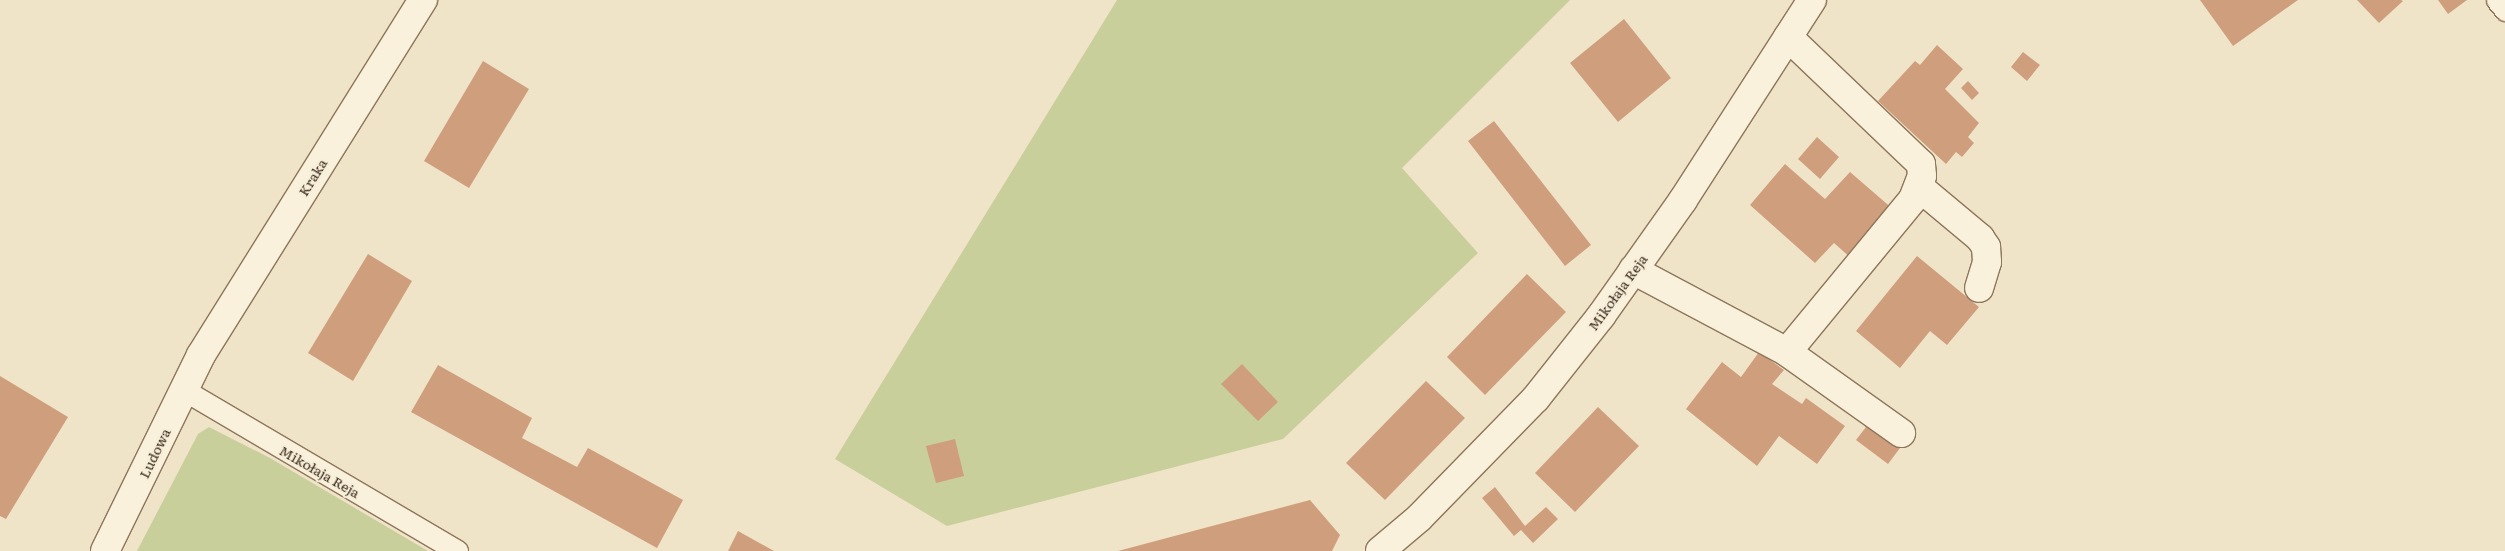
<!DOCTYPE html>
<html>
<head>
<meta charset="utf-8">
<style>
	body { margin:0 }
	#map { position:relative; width:2505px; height:551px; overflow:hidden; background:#f0e4c8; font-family:Literata,serif }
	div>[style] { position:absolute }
	.green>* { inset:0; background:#c9cf9b }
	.building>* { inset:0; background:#cf9f7d }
	.roads { filter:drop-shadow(1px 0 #8d765c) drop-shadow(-1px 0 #8d765c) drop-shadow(0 1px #8d765c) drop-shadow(0 -1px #8d765c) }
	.lane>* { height:21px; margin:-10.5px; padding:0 10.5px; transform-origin:10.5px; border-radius:10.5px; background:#faf1dc }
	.street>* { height:28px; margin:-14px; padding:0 14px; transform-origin:14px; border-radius:14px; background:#faf1dc }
	.secondary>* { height:28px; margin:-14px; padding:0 14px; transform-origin:14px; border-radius:14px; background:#faf1dc }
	span { translate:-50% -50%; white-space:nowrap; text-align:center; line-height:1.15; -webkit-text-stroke:4.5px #f7eed8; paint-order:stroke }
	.street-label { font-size:14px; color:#3d2e20 }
</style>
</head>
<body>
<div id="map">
	<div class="green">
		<div style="clip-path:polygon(1117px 0,1570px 0,1402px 168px,1478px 253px,1283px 439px,947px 526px,835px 459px)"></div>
		<div style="clip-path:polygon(209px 427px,270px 458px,428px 551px,137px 551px,198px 434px)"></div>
	</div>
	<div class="building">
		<div style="clip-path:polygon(2200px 0,2298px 0,2233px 46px)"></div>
		<div style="clip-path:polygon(2357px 0,2401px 0,2403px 1px,2379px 23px)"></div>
		<div style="clip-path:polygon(2438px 0,2467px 0,2448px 14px)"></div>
		<div style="clip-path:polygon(1624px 19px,1671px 78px,1618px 122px,1570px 63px)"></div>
		<div style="clip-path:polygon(1937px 45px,1963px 69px,1945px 89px,1979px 123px,1968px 137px,1974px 143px,1962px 157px,1956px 152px,1946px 164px,1878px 101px,1915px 61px,1920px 65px)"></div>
		<div style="clip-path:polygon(2023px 52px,2040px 65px,2027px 81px,2011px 67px)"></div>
		<div style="clip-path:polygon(483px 61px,529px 89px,469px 188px,424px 161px)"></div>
		<div style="clip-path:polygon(1968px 81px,1979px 93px,1972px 100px,1961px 88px)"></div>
		<div style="clip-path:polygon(1494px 121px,1591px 245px,1565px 266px,1468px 141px)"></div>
		<div style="clip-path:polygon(1817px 137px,1839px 157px,1820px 179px,1798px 159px)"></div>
		<div style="clip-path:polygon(1785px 164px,1825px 199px,1850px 172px,1894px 210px,1852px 259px,1834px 243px,1815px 263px,1750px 205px)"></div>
		<div style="clip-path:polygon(368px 254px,412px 281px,353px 381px,308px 353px)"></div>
		<div style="clip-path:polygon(1917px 256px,1979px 307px,1947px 345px,1930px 331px,1900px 368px,1856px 331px)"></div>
		<div style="clip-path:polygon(1527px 274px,1566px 312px,1485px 395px,1447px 357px)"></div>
		<div style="clip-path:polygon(1759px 352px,1784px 370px,1772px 384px,1802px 404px,1806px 398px,1845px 426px,1817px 464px,1779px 436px,1757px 466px,1686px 409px,1722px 362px,1741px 377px)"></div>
		<div style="clip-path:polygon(1242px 364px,1278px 402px,1258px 421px,1221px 384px)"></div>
		<div style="clip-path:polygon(438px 365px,532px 418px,522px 438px,577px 467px,588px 448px,683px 500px,657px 548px,411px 412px)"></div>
		<div style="clip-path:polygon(0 376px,68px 417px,6px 519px,0 516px)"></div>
		<div style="clip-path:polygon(1426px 381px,1465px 418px,1385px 500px,1346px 463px)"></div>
		<div style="clip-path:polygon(1598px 407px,1639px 446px,1575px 512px,1535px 473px)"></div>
		<div style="clip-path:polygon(1869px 423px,1900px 448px,1888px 464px,1856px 440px)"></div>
		<div style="clip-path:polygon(955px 439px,964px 476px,936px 483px,926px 446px)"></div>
		<div style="clip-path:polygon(1495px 487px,1525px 526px,1546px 507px,1558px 519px,1533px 543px,1521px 530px,1514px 536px,1482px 498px)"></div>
		<div style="clip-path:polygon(1310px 500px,1340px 535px,1332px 551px,1118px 551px)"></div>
		<div style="clip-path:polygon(738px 531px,774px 551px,728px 551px)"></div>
	</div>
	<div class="roads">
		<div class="lane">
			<div style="left:2497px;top:0;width:13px;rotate:51deg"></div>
			<div style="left:184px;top:390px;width:317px;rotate:30.5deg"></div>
		</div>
		<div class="street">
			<div style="left:1919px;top:187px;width:80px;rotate:39.9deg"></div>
			<div style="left:1980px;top:238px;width:11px;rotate:56deg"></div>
			<div style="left:1986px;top:247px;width:15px;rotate:86deg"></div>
			<div style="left:1987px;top:262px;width:27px;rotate:107deg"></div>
			<div style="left:1633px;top:270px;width:174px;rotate:28deg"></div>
			<div style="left:1787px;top:352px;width:140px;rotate:35.4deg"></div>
			<div style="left:1787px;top:352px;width:198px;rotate:-50.5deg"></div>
			<div style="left:1913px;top:199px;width:25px;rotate:-69deg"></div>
			<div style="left:1922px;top:176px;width:12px;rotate:-95deg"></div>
			<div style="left:1921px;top:164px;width:184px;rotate:-136.3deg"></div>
			<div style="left:105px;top:551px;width:218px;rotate:-63.9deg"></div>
			<div style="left:201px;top:355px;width:419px;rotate:-58deg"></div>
		</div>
		<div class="secondary">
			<div style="left:1380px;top:551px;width:51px;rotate:-40.2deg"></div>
			<div style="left:1419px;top:518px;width:168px;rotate:-45.7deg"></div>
			<div style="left:1536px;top:398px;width:105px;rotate:-51.6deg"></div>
			<div style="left:1601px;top:316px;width:142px;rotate:-54.7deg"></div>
			<div style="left:1683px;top:200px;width:238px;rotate:-57.2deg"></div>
		</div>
	</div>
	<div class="street-label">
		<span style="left:312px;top:177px;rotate:-58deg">Kraka</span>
		<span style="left:1617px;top:292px;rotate:-54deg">Mikołaja Reja</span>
		<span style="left:154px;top:453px;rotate:-64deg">Ludowa</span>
		<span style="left:320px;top:471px;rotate:30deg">Mikołaja Reja</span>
	</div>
</div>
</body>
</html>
